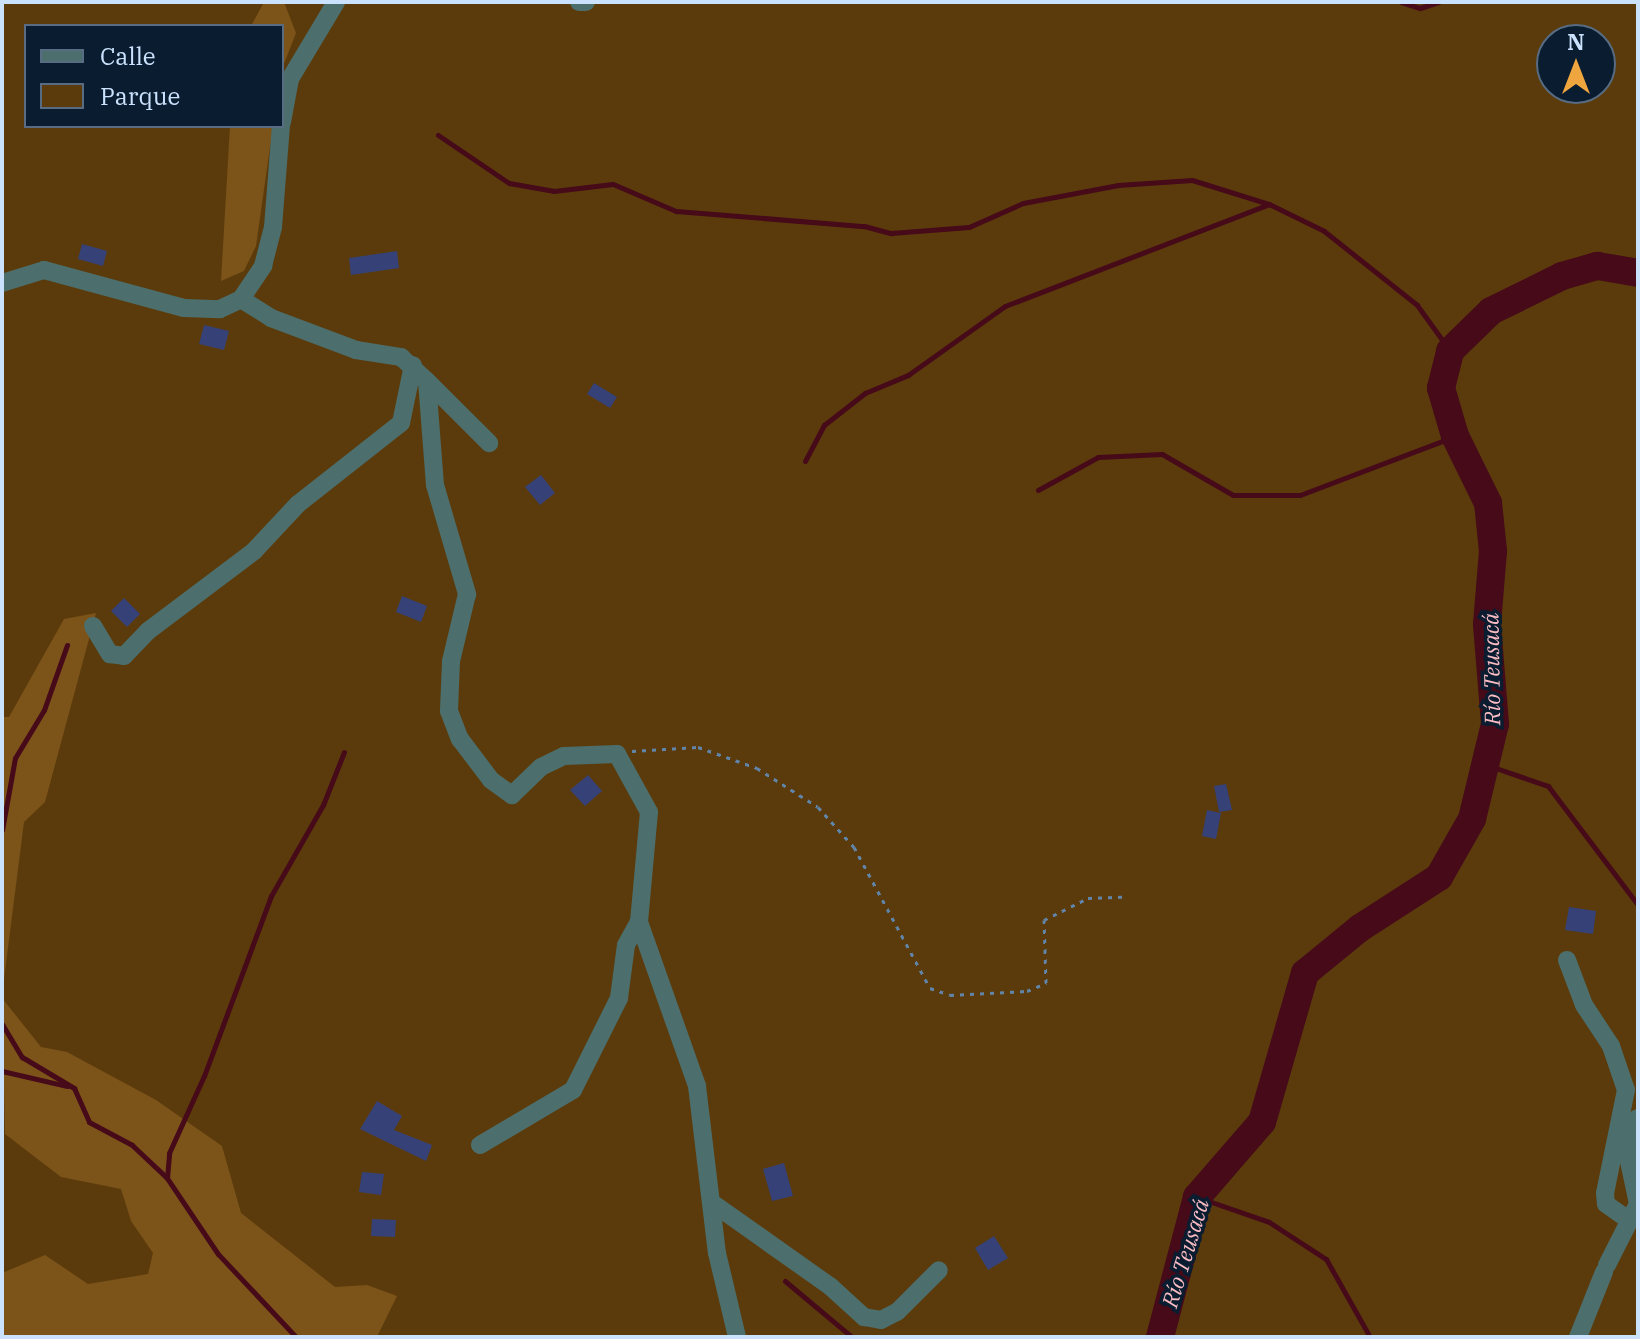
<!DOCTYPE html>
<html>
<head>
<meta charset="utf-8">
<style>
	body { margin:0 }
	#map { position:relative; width:1640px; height:1339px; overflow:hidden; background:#053560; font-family:"IBM Plex Serif",serif }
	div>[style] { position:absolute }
	.green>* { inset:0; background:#5b3b0c }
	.forest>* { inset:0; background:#7c5319 }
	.stream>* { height:5px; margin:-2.5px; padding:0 2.5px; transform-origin:2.5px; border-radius:2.5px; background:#460a19 }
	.river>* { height:28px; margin:-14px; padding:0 14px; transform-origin:14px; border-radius:14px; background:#460a19 }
	.building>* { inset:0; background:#364277 }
	.path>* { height:3px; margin-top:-1.5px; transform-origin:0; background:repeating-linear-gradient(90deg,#6085a9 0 4px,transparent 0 10px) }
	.minor>* { height:18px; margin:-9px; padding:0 9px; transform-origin:9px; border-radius:9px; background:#4c6f6d }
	span { translate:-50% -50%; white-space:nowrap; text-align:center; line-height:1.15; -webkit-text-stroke:7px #0a1d30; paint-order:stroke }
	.water-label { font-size:22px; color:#fabcc3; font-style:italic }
	.frame { position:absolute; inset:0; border:4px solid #cae2fd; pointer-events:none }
	.legend { position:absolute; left:24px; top:24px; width:260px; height:104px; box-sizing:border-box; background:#0a1d30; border:2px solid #576c82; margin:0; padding:10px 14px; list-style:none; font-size:24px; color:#cae2fd }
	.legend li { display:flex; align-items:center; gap:16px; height:40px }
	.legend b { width:40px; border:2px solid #576c82 }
	.north { position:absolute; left:1536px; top:24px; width:80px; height:80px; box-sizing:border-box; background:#0a1d30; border:2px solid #576c82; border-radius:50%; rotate:0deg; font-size:22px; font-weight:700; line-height:32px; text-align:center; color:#cae2fd }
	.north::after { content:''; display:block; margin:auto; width:28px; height:36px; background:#f0a63e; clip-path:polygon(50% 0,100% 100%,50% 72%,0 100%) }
</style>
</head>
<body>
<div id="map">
	<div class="green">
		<div style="clip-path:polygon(evenodd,2px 2px,1638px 2px,1638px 1337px,2px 1337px,2px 2px,26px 26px,282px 26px,282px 126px,26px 126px,26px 26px,2px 2px,1552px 40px,1600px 40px,1600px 88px,1552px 88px,1552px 40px)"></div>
	</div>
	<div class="forest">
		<div style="clip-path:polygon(264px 2px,284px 2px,296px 33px,282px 69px,282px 26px,251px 26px)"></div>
		<div style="clip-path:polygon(230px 126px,273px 126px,256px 246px,244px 271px,221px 281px)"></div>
		<div style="clip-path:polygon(96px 613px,45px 802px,24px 822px,2px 995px,2px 717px,9px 717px,64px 619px)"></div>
		<div style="clip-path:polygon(2px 998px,41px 1047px,67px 1052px,156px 1100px,222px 1146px,241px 1213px,335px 1287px,367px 1285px,397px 1296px,377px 1337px,2px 1337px,2px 1273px,45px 1255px,88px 1284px,148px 1274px,153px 1253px,131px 1221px,121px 1189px,61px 1177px,5px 1134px)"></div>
	</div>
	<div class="stream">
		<div style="left:1401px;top:2px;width:20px;rotate:18deg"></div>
		<div style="left:1420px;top:8px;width:20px;rotate:-18deg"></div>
		<div style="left:438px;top:135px;width:86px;rotate:34.1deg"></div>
		<div style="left:509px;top:183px;width:46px;rotate:10.1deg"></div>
		<div style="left:554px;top:191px;width:59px;rotate:-6.8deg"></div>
		<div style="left:613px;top:184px;width:69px;rotate:23.2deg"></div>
		<div style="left:676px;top:211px;width:189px;rotate:4.6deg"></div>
		<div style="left:864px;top:226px;width:28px;rotate:15deg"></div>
		<div style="left:891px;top:233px;width:78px;rotate:-4.4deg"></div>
		<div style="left:969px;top:227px;width:59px;rotate:-24deg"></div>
		<div style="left:1023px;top:203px;width:97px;rotate:-10.7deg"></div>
		<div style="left:1118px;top:185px;width:74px;rotate:-3.9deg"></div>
		<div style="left:1192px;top:180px;width:81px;rotate:17.3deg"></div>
		<div style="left:1269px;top:204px;width:61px;rotate:26.1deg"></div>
		<div style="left:1324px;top:231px;width:119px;rotate:38.5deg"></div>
		<div style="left:1417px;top:305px;width:57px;rotate:54.3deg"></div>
		<div style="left:805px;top:461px;width:41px;rotate:-62.2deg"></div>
		<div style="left:824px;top:425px;width:52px;rotate:-38deg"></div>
		<div style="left:865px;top:393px;width:47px;rotate:-22.7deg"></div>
		<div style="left:908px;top:375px;width:119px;rotate:-35.4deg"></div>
		<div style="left:1005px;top:306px;width:283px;rotate:-21.1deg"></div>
		<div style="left:1038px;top:490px;width:68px;rotate:-28.8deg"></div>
		<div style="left:1098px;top:457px;width:64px;rotate:-2.7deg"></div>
		<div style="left:1162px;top:454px;width:82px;rotate:30deg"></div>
		<div style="left:1233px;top:495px;width:67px"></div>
		<div style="left:1300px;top:495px;width:166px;rotate:-20.8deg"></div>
		<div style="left:1487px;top:765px;width:65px;rotate:19deg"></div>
		<div style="left:1548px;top:786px;width:149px;rotate:52.9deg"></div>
		<div style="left:2px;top:830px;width:73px;rotate:-79.8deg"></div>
		<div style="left:15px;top:758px;width:56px;rotate:-58.9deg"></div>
		<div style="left:44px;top:710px;width:69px;rotate:-70.5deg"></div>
		<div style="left:2px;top:1024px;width:39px;rotate:59deg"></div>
		<div style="left:22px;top:1057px;width:61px;rotate:30.8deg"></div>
		<div style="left:74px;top:1088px;width:37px;rotate:66deg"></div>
		<div style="left:89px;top:1122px;width:49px;rotate:28.1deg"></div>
		<div style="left:132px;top:1145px;width:48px;rotate:43.3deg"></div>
		<div style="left:2px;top:1071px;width:67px;rotate:13deg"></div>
		<div style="left:1197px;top:1197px;width:76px;rotate:19.1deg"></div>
		<div style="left:1269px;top:1222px;width:68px;rotate:33deg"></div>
		<div style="left:1326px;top:1259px;width:90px;rotate:60.6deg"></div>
		<div style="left:785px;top:1281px;width:87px;rotate:39.9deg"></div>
		<div style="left:296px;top:1337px;width:114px;rotate:-133.2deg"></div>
		<div style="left:218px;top:1254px;width:92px;rotate:-123.9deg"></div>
		<div style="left:167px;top:1178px;width:25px;rotate:-85deg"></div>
		<div style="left:169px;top:1153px;width:85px;rotate:-65.6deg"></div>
		<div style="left:204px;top:1076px;width:192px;rotate:-69.6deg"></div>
		<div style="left:271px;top:896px;width:105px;rotate:-60.3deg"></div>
		<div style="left:323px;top:805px;width:57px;rotate:-68.4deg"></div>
	</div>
	<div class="river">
		<div style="left:1160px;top:1337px;width:145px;rotate:-75.2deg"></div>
		<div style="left:1197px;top:1197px;width:99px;rotate:-49.1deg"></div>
		<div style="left:1262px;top:1122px;width:155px;rotate:-73.9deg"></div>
		<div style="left:1305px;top:973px;width:71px;rotate:-39.3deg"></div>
		<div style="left:1360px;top:928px;width:94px;rotate:-32.8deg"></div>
		<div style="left:1439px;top:877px;width:67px;rotate:-60.4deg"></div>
		<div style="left:1472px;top:819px;width:98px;rotate:-76.4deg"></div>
		<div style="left:1495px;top:724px;width:100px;rotate:-94.6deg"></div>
		<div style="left:1487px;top:624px;width:73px;rotate:-85.3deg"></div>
		<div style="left:1493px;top:551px;width:48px;rotate:-95.9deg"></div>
		<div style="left:1488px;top:503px;width:75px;rotate:-116.2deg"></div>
		<div style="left:1455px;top:436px;width:50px;rotate:-106.3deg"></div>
		<div style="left:1441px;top:388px;width:38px;rotate:-76deg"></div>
		<div style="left:1450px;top:351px;width:57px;rotate:-44.3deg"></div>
		<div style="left:1491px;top:311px;width:79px;rotate:-26.2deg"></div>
		<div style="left:1562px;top:276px;width:37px;rotate:-16deg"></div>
		<div style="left:1598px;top:266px;width:41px;rotate:9.9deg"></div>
	</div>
	<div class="building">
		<div style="clip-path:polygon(82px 244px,107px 251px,103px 266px,78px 259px)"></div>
		<div style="clip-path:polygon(397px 251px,399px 268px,351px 275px,349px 258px)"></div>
		<div style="clip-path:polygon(204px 325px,229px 331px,224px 350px,199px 344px)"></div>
		<div style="clip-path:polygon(594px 383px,617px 397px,610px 408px,587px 394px)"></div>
		<div style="clip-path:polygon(541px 475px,555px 493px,540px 505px,525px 487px)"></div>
		<div style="clip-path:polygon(402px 596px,427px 606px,421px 622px,396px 612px)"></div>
		<div style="clip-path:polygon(124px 598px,140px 614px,127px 627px,111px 611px)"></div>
		<div style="clip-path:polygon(588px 775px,602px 791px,585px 806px,570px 790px)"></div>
		<div style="clip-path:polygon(1226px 784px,1232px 810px,1219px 812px,1214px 786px)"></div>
		<div style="clip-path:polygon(1207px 810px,1221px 813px,1216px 839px,1202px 836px)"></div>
		<div style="clip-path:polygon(1569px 907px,1596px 911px,1593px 934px,1565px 930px)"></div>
		<div style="clip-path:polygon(377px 1101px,402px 1116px,394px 1130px,432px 1145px,426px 1161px,360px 1129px)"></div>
		<div style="clip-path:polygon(784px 1163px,793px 1196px,772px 1201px,763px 1169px)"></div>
		<div style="clip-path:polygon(362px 1172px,384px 1174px,381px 1195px,359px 1192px)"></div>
		<div style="clip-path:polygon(372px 1219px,396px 1220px,395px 1237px,371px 1236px)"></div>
		<div style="clip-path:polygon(994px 1236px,1008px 1258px,988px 1270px,975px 1248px)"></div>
	</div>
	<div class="path">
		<div style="left:632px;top:751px;width:66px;rotate:-3.5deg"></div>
		<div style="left:698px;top:747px;width:63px;rotate:19.6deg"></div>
		<div style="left:757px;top:768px;width:72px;rotate:32.6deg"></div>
		<div style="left:818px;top:807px;width:54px;rotate:48deg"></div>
		<div style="left:854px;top:847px;width:160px;rotate:61.7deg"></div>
		<div style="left:930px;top:988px;width:21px;rotate:19deg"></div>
		<div style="left:950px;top:995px;width:77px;rotate:-3deg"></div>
		<div style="left:1027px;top:991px;width:21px;rotate:-23deg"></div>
		<div style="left:1046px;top:983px;width:63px;rotate:-91.8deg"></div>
		<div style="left:1044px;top:920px;width:49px;rotate:-26.6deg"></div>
		<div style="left:1088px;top:898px;width:34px;rotate:-2deg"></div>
	</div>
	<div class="minor">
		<div style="left:579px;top:2px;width:7px"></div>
		<div style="left:282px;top:122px;width:44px;rotate:-79.5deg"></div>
		<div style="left:290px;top:79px;width:90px;rotate:-59.1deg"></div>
		<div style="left:2px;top:283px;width:44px;rotate:-17.2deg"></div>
		<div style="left:44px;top:270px;width:145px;rotate:15.2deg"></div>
		<div style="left:184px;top:308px;width:36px;rotate:2deg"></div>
		<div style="left:220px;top:309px;width:23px;rotate:-25deg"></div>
		<div style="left:241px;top:299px;width:40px;rotate:-56deg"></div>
		<div style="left:263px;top:266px;width:40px;rotate:-75.6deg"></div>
		<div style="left:273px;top:227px;width:101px;rotate:-85.5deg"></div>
		<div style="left:241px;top:299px;width:36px;rotate:32deg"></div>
		<div style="left:271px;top:318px;width:91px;rotate:20.6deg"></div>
		<div style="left:356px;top:350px;width:46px;rotate:8.8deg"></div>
		<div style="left:401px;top:357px;width:35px;rotate:43deg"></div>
		<div style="left:427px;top:381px;width:104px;rotate:85.6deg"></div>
		<div style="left:435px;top:485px;width:114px;rotate:73.6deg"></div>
		<div style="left:467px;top:594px;width:69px;rotate:103.4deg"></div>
		<div style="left:451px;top:661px;width:50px;rotate:92.3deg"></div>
		<div style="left:449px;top:711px;width:30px;rotate:69deg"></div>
		<div style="left:460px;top:739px;width:51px;rotate:52.9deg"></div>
		<div style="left:491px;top:780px;width:26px;rotate:36deg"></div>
		<div style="left:512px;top:795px;width:40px;rotate:-44deg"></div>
		<div style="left:541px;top:767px;width:25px;rotate:-26deg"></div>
		<div style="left:564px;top:756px;width:53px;rotate:-2.2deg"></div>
		<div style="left:617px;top:754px;width:66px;rotate:61.1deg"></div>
		<div style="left:649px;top:812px;width:110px;rotate:95.2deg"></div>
		<div style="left:639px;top:922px;width:174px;rotate:70.5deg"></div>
		<div style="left:697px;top:1086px;width:168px;rotate:83.2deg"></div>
		<div style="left:717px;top:1253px;width:86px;rotate:76.6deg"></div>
		<div style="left:427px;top:381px;width:88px;rotate:45deg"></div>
		<div style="left:93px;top:626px;width:33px;rotate:59deg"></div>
		<div style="left:110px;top:654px;width:14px;rotate:8deg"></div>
		<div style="left:124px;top:656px;width:35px;rotate:-46deg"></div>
		<div style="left:148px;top:631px;width:133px;rotate:-37deg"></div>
		<div style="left:254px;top:551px;width:64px;rotate:-46.9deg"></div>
		<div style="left:298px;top:504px;width:131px;rotate:-38.2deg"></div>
		<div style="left:401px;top:423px;width:59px;rotate:-78.3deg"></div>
		<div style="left:1567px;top:960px;width:48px;rotate:69.3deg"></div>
		<div style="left:1584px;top:1005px;width:49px;rotate:56.6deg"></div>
		<div style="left:1611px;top:1046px;width:46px;rotate:71.2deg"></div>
		<div style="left:1626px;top:1090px;width:105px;rotate:101.5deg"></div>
		<div style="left:1605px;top:1193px;width:11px;rotate:85deg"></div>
		<div style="left:1606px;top:1204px;width:24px;rotate:35deg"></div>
		<div style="left:480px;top:1145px;width:108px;rotate:-30.6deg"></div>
		<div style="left:573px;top:1090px;width:103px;rotate:-63.4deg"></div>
		<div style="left:619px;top:998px;width:53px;rotate:-82.5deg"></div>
		<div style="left:626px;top:945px;width:26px;rotate:-61deg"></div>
		<div style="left:711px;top:1202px;width:147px;rotate:35.3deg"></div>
		<div style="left:831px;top:1287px;width:45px;rotate:42.3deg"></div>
		<div style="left:864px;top:1317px;width:17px;rotate:10deg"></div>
		<div style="left:881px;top:1320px;width:18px;rotate:-27deg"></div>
		<div style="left:897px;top:1312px;width:59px;rotate:-45deg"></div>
		<div style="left:1607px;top:1265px;width:68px;rotate:-63.1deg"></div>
		<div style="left:1638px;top:1204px;width:53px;rotate:-101.9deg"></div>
		<div style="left:1627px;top:1152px;width:30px;rotate:-81deg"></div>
		<div style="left:1632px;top:1122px;width:7px;rotate:-34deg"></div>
		<div style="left:1578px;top:1337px;width:70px;rotate:-68.2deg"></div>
	</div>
	<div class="water-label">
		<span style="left:1491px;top:669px;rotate:-91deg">Río Teusacá</span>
		<span style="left:1185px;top:1253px;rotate:-73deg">Río Teusacá</span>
	</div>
	<div class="frame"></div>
	<ul class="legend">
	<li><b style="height:10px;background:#4c6f6d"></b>Calle</li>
	<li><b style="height:22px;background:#5b3b0c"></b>Parque</li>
	</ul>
	<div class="north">N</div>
</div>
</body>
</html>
